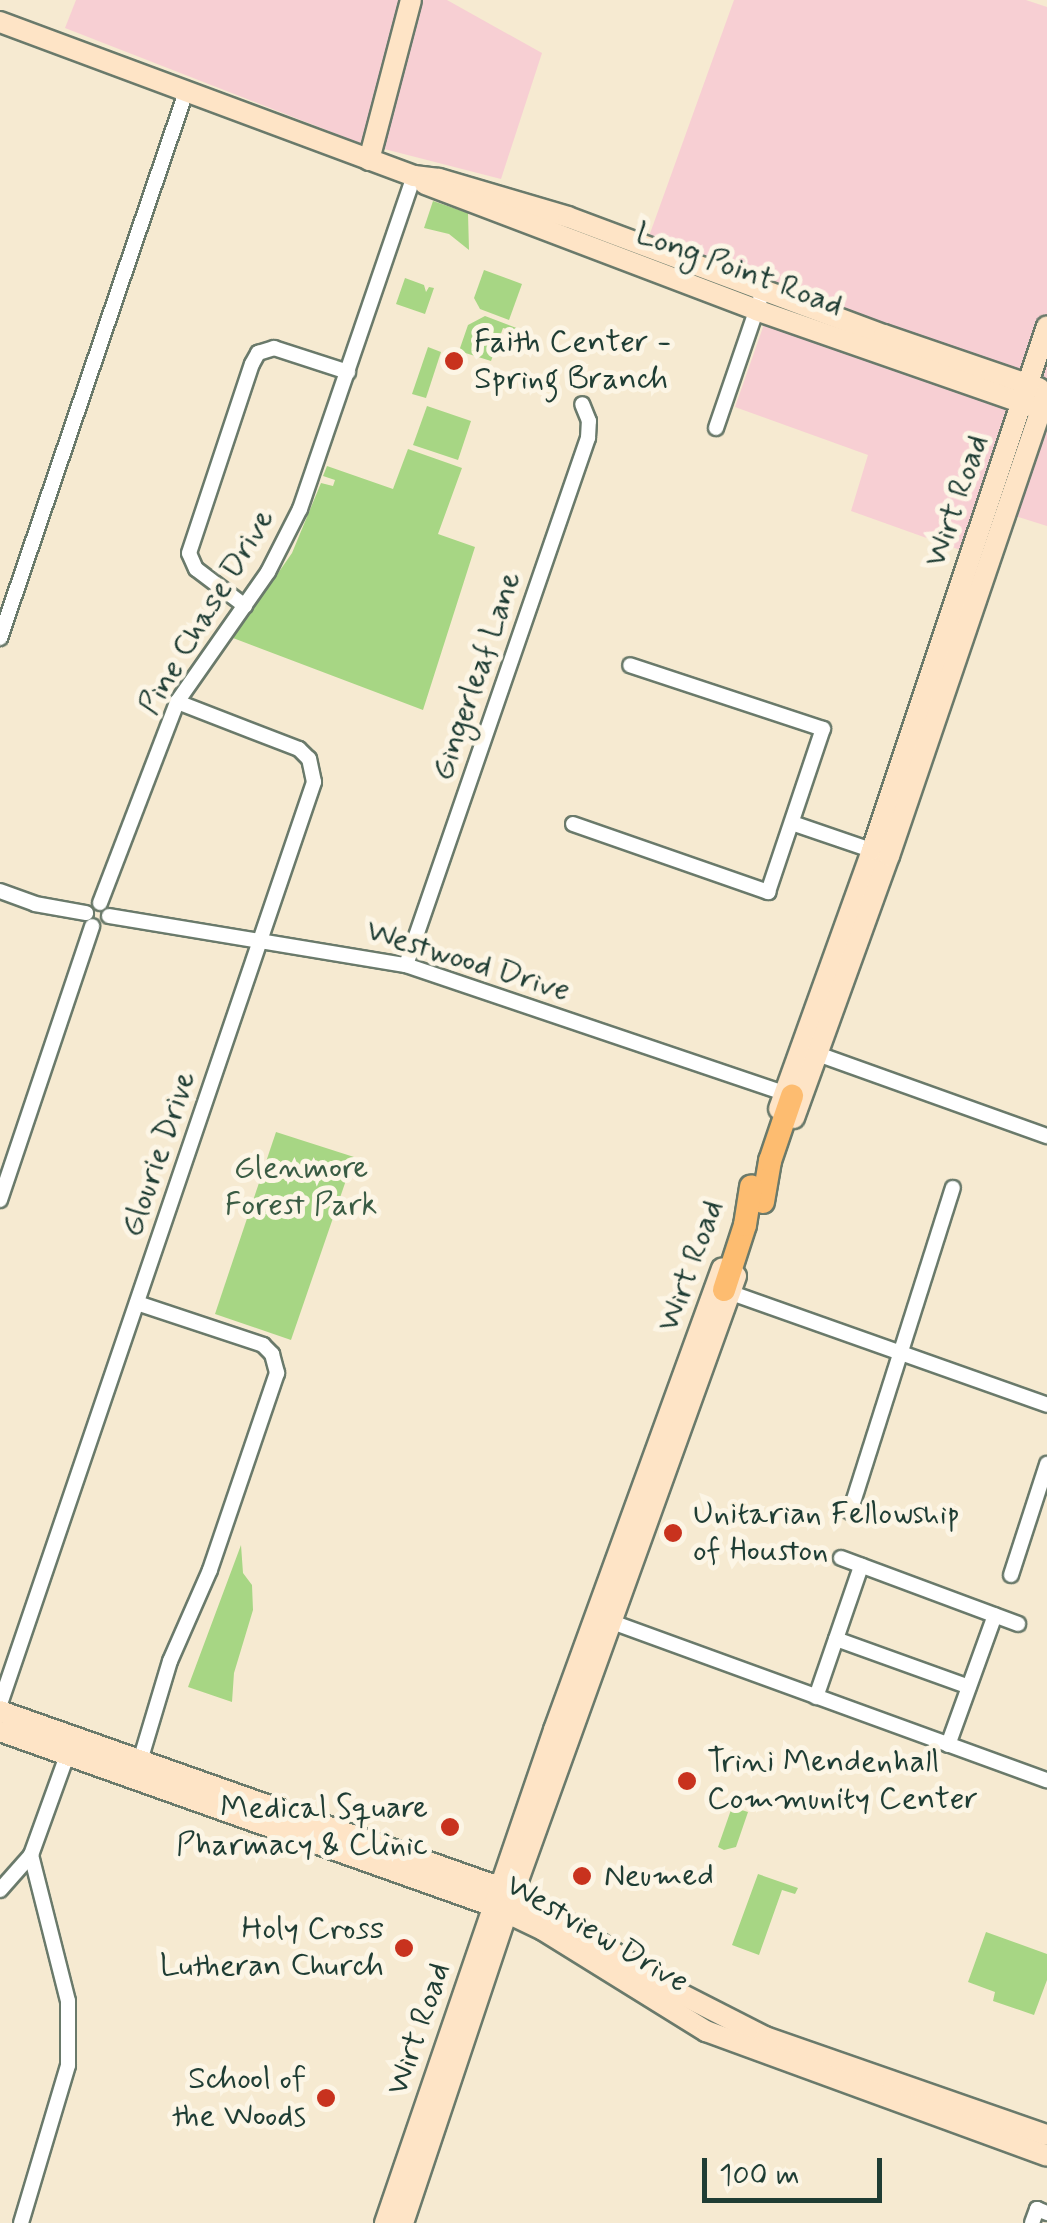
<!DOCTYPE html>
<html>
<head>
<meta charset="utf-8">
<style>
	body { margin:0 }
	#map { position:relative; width:1047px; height:2223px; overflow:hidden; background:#f6ead1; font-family:Mynerve,sans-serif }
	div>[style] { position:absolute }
	.built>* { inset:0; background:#f7cfd3 }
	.green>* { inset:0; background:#a7d684 }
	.roads { filter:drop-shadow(2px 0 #6a7a6b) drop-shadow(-2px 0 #6a7a6b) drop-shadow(0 2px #6a7a6b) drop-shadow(0 -2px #6a7a6b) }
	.street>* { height:14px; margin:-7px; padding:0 7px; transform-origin:7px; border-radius:7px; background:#fff }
	.secondary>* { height:20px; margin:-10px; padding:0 10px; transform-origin:10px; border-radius:10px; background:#fee4c6 }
	.primary>* { height:22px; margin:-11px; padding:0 11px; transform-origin:11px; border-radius:11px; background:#fdbc70 }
	.dots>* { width:28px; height:28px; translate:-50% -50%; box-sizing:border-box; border:5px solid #fcf5e5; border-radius:50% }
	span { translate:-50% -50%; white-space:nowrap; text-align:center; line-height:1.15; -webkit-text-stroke:10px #fcf5e5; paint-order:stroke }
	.street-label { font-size:32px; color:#1f3d34 }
	.poi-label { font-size:32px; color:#1f3d34 }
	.left { translate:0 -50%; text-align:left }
	.right { translate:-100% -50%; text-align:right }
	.park-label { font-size:32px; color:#3a5c44 }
	.scale { position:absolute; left:702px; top:2158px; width:180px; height:45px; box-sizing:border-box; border:5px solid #1f3d34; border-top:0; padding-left:12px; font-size:30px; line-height:35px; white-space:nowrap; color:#1f3d34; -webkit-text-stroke:8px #fcf5e5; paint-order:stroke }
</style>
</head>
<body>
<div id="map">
	<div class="built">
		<div style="clip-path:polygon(76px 0,447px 0,542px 53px,501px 179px,357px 142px,65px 28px)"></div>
		<div style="clip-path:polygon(734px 0,1026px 0,1047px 7px,1047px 526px,981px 505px,963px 551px,851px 511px,868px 455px,735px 407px,777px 287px,648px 239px)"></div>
	</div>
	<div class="green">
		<div style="clip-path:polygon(433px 201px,468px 213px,469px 250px,449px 234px,424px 228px)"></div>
		<div style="clip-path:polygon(484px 270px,522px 284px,509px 320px,480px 309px,474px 298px)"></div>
		<div style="clip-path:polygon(405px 278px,424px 285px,426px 292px,429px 287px,434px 288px,425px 314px,396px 304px)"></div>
		<div style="clip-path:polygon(485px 316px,519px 329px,518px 332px,503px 328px,491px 361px,459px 351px,468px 325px)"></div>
		<div style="clip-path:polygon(428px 347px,441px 352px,426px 398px,412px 394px)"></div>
		<div style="clip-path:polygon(427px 406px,471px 421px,458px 460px,413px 445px)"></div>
		<div style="clip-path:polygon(408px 449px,462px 468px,438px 534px,475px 547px,423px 710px,233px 638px,292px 553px,321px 483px,333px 486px,335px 480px,323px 476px,327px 466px,393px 489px)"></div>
		<div style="clip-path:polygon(276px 1132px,354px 1157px,291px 1340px,215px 1314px)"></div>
		<div style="clip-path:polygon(241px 1545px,243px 1573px,252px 1585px,253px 1610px,234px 1673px,232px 1702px,188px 1687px)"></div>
		<div style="clip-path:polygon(732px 1807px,748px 1812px,736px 1847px,724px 1850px,718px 1847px)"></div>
		<div style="clip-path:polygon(758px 1874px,798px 1888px,795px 1894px,782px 1890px,759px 1955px,732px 1945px)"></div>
		<div style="clip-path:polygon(986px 1932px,1047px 1954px,1047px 1980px,1034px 2015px,993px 2001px,995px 1992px,968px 1982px)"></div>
	</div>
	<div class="roads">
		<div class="street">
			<div style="left:716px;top:428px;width:145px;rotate:-71.1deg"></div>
			<div style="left:245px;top:606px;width:61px;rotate:-142.9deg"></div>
			<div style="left:196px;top:569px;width:17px;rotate:-114deg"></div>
			<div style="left:189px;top:553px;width:199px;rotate:-71.6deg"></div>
			<div style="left:252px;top:364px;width:13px;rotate:-61deg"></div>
			<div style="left:258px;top:353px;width:17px;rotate:-17deg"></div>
			<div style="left:274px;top:348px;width:78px;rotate:18deg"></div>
			<div style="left:0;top:638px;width:577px;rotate:-71.19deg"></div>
			<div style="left:792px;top:823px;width:90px;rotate:18.8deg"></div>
			<div style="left:573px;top:824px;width:207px;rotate:19.2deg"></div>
			<div style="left:768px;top:892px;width:172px;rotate:-71.4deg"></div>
			<div style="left:823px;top:729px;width:203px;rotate:-161.7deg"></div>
			<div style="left:0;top:891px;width:37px;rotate:20deg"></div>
			<div style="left:35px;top:904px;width:52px;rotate:10deg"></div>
			<div style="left:100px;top:903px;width:215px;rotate:-69deg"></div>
			<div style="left:177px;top:702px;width:159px;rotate:-55deg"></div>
			<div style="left:268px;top:572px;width:71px;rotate:-63.1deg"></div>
			<div style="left:300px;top:509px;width:352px;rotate:-71.1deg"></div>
			<div style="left:109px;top:916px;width:301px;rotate:9.4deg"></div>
			<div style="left:406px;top:965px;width:408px;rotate:18.7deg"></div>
			<div style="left:406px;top:965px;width:558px;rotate:-70.95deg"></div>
			<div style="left:588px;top:438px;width:17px;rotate:-87deg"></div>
			<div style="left:589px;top:421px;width:18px;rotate:-112deg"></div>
			<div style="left:812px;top:1052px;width:250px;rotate:19.7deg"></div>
			<div style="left:0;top:1200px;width:289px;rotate:-71.4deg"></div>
			<div style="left:723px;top:1290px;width:344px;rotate:19.5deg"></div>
			<div style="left:137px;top:1303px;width:133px;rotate:18.4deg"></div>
			<div style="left:263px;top:1345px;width:13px;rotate:45deg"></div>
			<div style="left:272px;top:1354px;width:20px;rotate:75deg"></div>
			<div style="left:277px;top:1373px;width:208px;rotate:108.8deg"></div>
			<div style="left:210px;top:1570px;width:99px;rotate:113.7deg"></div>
			<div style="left:170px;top:1661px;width:112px;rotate:106.7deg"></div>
			<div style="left:850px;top:1512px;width:340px;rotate:-72.4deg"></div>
			<div style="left:841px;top:1558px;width:189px;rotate:20.4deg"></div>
			<div style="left:1011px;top:1575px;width:117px;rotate:-72deg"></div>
			<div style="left:612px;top:1622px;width:463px;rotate:20deg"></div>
			<div style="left:836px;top:1639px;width:141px;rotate:19.8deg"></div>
			<div style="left:816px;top:1697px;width:139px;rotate:-71deg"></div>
			<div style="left:0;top:1704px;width:974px;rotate:-71.19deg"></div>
			<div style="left:314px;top:782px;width:24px;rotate:-102deg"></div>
			<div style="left:309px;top:759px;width:14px;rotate:-135deg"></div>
			<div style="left:299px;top:749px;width:131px;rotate:-158.9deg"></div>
			<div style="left:948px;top:1745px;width:138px;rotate:-70.1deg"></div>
			<div style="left:0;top:1890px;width:47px;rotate:-48.5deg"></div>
			<div style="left:21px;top:2223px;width:165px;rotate:-73.4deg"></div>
			<div style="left:68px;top:2065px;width:64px;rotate:-90deg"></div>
			<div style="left:68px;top:2001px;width:151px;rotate:-104.2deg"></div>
			<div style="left:31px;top:1855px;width:115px;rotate:-70.1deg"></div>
			<div style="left:1032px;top:2223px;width:15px;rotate:-70deg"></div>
			<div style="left:1037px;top:2209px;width:11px;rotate:22deg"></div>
		</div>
		<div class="secondary">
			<div style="left:0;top:22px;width:442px;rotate:20.4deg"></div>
			<div style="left:414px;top:176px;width:25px;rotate:7deg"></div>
			<div style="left:439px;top:179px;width:134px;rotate:16.4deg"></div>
			<div style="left:568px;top:217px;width:337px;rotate:20.5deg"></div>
			<div style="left:884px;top:335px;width:164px;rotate:18.9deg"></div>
			<div style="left:369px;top:160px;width:165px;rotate:-75.3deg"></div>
			<div style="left:425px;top:184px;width:354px;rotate:20.8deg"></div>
			<div style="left:756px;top:310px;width:291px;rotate:19.2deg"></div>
			<div style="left:779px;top:1109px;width:275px;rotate:-70.2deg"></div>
			<div style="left:872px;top:850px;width:552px;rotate:-71.53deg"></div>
			<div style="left:794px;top:1118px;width:279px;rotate:-70.1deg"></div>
			<div style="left:889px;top:856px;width:490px;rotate:-71.2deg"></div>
			<div style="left:0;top:1711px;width:529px;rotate:19.43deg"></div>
			<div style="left:499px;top:1887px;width:86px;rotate:27.8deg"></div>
			<div style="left:575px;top:1927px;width:108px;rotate:33.2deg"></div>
			<div style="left:665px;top:1986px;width:112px;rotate:27deg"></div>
			<div style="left:765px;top:2037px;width:299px;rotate:19.2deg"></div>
			<div style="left:0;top:1731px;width:523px;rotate:19.54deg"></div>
			<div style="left:493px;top:1906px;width:55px;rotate:25.6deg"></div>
			<div style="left:543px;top:1930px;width:192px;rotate:31.8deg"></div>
			<div style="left:706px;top:2031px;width:363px;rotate:20.1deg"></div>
			<div style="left:385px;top:2223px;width:521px;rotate:-71.08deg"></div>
			<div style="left:554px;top:1730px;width:491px;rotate:-70deg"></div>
			<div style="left:403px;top:2223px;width:347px;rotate:-71.5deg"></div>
			<div style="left:513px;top:1894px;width:657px;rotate:-70.16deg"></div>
		</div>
		<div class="primary">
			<div style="left:763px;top:1202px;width:42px;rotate:-80.3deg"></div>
			<div style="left:770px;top:1161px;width:69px;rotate:-71.3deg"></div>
			<div style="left:724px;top:1290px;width:68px;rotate:-72.1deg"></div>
			<div style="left:745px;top:1225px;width:39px;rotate:-81deg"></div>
		</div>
	</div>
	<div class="dots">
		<div style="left:454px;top:361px;background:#c8321e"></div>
		<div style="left:673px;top:1533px;background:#c8321e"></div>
		<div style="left:687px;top:1781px;background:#c8321e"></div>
		<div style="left:450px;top:1827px;background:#c8321e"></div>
		<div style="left:582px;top:1876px;background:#c8321e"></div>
		<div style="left:404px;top:1948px;background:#c8321e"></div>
		<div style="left:326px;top:2098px;background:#c8321e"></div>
	</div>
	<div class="street-label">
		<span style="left:739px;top:270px;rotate:20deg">Long Point Road</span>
		<span style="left:957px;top:501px;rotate:-71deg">Wirt Road</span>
		<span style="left:207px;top:612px;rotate:-59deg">Pine Chase Drive</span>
		<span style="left:477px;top:676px;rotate:-71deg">Gingerleaf Lane</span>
		<span style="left:468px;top:961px;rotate:17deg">Westwood Drive</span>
		<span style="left:159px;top:1154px;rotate:-71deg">Glourie Drive</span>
		<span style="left:691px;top:1266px;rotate:-70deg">Wirt Road</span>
		<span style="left:597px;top:1934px;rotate:30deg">Westview Drive</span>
		<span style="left:419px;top:2029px;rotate:-71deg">Wirt Road</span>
	</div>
	<div class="poi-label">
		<span class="left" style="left:474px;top:361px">Faith Center -<br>Spring Branch</span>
		<span class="left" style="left:693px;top:1533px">Unitarian Fellowship<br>of Houston</span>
		<span class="left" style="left:707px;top:1781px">Trini Mendenhall<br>Community Center</span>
		<span class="right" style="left:428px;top:1827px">Medical Square<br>Pharmacy &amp; Clinic</span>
		<span class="left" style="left:604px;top:1876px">Neumed</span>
		<span class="right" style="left:384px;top:1948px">Holy Cross<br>Lutheran Church</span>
		<span class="right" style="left:306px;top:2098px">School of<br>the Woods</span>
	</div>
	<div class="park-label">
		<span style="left:301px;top:1187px">Glenmore<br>Forest Park</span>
	</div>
	<div class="scale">100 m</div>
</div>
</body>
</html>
